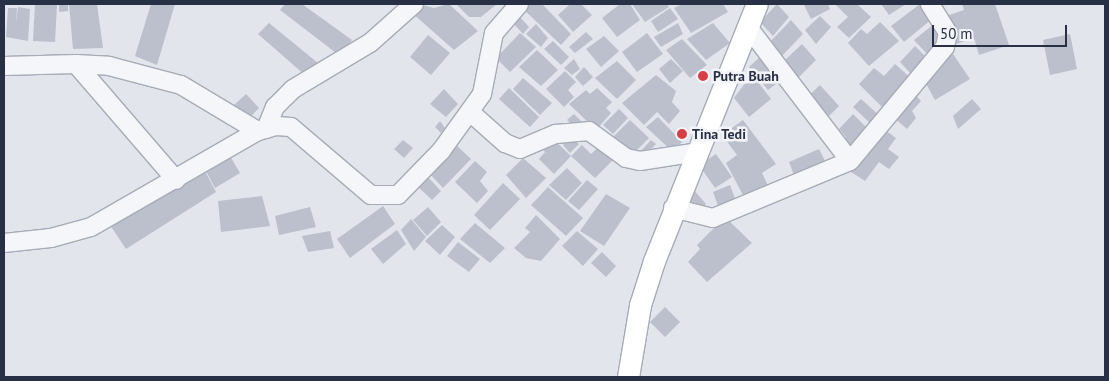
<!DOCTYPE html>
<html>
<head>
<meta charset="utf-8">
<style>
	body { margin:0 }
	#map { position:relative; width:1109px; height:381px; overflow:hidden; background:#e2e5ec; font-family:"PT Sans",sans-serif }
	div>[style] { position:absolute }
	.building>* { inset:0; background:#bcc0cc }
	.roads { filter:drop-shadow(1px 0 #a6abb7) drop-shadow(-1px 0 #a6abb7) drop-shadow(0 1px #a6abb7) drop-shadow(0 -1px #a6abb7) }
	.minor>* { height:18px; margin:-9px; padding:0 9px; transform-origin:9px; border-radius:9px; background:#f5f6f9 }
	.major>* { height:21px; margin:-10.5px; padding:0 10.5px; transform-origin:10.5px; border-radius:10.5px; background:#fff }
	.dots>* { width:14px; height:14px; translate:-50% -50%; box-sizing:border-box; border:2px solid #f2f4f9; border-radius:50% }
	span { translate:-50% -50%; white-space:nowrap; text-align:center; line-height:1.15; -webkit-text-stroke:5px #f2f4f9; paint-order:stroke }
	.poi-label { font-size:14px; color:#283045; font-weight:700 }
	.left { translate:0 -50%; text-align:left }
	.frame { position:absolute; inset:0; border:5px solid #283045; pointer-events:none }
	.scale { position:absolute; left:932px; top:25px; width:135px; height:22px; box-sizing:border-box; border:2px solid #283045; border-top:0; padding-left:6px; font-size:15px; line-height:18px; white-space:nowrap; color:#283045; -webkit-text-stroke:4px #f2f4f9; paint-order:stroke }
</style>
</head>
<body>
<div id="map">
	<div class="building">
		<div style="clip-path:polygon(35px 4px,57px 4px,55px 42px,33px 41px)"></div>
		<div style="clip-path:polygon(59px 4px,68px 4px,68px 11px,59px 12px)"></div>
		<div style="clip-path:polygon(69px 4px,97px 4px,103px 48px,73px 49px)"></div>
		<div style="clip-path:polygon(151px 4px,175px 4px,157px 65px,135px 56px)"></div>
		<div style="clip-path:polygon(285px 4px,302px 4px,352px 40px,340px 56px,280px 10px)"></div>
		<div style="clip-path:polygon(419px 4px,434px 8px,449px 4px,478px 31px,454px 50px,412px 13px)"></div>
		<div style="clip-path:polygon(456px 4px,497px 4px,481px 17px,469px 17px)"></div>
		<div style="clip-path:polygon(528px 4px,542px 4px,571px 34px,561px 45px,522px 8px)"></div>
		<div style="clip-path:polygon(570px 4px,581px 4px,592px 15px,573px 32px,558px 15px)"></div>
		<div style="clip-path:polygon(620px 4px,630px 4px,640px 20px,617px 37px,602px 18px)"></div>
		<div style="clip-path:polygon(632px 4px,667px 4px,669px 7px,645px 22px)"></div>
		<div style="clip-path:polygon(682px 4px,723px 4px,728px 12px,691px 33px,674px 8px)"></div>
		<div style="clip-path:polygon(777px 4px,789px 17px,773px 36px,760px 22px)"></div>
		<div style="clip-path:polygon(808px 4px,828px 4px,830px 9px,811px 19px,804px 5px)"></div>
		<div style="clip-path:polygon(835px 4px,857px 4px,871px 17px,849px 38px,837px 27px,848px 17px)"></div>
		<div style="clip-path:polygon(881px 4px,906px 4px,889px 15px)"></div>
		<div style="clip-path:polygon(920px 4px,932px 19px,904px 42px,891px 26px)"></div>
		<div style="clip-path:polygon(962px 4px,995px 4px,1009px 45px,979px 55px,974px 38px,956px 44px,946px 16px,964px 10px)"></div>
		<div style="clip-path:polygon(18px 7px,30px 9px,28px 41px,6px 37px,8px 8px,17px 8px,16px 23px)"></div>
		<div style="clip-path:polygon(670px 8px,678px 19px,658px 32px,651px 21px)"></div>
		<div style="clip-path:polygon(517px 14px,529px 27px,523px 34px,510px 20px)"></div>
		<div style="clip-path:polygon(820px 16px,831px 27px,816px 44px,805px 30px)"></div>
		<div style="clip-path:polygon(791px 20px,803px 34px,780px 58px,767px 45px)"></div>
		<div style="clip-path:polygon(880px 22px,899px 41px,869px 66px,848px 43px,861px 29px,867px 34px)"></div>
		<div style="clip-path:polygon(269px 23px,318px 63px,306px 76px,258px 34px)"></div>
		<div style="clip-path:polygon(678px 23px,683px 34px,661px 47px,654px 37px)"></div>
		<div style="clip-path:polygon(713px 23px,730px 43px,706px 60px,687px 39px)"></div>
		<div style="clip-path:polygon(536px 24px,548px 38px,541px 47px,526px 34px)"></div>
		<div style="clip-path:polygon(934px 24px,945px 38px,926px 53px,914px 40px)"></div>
		<div style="clip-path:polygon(586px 32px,593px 39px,575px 53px,569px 47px)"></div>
		<div style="clip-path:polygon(520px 33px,536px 47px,510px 72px,496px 58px)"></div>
		<div style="clip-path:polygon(647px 33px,663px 54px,637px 72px,622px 52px)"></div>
		<div style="clip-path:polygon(1070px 34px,1077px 69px,1050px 75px,1043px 40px)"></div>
		<div style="clip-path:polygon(428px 35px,450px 53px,431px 75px,410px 57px)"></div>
		<div style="clip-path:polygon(604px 36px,619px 51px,601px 67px,586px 49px)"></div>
		<div style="clip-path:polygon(682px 39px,707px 65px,690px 78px,666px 50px)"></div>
		<div style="clip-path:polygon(553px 41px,569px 57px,561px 65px,544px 49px)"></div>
		<div style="clip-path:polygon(802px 44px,816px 60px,797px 79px,784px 61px)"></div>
		<div style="clip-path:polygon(915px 46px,928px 59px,912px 75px,900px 62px)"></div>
		<div style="clip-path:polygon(537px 50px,558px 70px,541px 86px,519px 67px)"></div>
		<div style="clip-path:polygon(953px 54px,970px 79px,935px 100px,925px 82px,935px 75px,931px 69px)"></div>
		<div style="clip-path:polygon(760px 57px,780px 81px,768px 90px,749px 67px)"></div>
		<div style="clip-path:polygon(574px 59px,580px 69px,572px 75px,564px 68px)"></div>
		<div style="clip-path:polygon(671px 59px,683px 71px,670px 83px,659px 69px)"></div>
		<div style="clip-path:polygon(617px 61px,636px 80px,617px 99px,595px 78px)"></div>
		<div style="clip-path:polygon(895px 64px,912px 79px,884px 109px,859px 84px,874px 68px,884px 76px)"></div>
		<div style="clip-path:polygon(584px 67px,593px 77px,583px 86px,575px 77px)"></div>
		<div style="clip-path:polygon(565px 71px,576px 82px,568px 90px,574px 97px,564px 107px,546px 89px)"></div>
		<div style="clip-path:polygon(752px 74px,771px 99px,749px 117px,734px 98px)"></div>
		<div style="clip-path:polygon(656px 75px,676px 91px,672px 102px,680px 111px,669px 124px,657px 112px,644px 125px,622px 103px)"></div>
		<div style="clip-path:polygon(523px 78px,552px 103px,540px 115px,513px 89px)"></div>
		<div style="clip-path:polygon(820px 85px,839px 106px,823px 122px,804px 100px)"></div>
		<div style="clip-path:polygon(509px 88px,539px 117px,530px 127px,499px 99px)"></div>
		<div style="clip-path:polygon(597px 88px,612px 102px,606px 108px,611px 113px,596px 130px,569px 104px,586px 90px,590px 94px)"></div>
		<div style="clip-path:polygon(444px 89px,458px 104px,446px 117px,430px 104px)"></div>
		<div style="clip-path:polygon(913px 92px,921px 101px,912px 111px,916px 118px,907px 129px,892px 116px)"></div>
		<div style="clip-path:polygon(246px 94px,259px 108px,248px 119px,233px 106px)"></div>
		<div style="clip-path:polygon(861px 99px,880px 116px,871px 124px,853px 107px)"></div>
		<div style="clip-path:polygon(972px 99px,981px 109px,958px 129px,953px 116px)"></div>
		<div style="clip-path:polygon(619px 109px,628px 118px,613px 134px,603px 125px)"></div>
		<div style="clip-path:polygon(574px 114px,582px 122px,576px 128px,567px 120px)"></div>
		<div style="clip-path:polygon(853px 114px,870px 131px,851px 154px,841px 143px,846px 137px,839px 129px)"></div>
		<div style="clip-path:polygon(658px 117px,682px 142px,672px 151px,646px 127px)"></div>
		<div style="clip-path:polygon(630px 120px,649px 138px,630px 157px,611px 139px)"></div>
		<div style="clip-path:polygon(743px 120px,776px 164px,762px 173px,770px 190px,743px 195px,726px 163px,737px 155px,722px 135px)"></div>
		<div style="clip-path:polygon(440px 121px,445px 128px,441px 133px,435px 127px)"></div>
		<div style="clip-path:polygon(882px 128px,896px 138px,888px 149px,899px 157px,889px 169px,879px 162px,865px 181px,851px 172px)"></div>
		<div style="clip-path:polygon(571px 137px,579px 144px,570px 153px,563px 145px)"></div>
		<div style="clip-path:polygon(552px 138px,571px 156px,554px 174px,539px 159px,545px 152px,541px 147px)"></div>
		<div style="clip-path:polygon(403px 140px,413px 148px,404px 158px,394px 149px)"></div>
		<div style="clip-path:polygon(651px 140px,656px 144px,644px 156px,639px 153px)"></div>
		<div style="clip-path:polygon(604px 142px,618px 155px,595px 178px,571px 156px,582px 145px,591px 154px)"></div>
		<div style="clip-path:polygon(454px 143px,471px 159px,443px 188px,427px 171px)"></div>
		<div style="clip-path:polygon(819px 149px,826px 163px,794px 175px,789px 162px)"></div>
		<div style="clip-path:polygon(716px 154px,732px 177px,715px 188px,699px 165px)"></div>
		<div style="clip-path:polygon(230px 156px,240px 173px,215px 188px,206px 171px)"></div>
		<div style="clip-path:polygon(523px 158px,546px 178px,526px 198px,506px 175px)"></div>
		<div style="clip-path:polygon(475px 161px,487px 172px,480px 181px,488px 191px,477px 203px,455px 182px)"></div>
		<div style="clip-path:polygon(567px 168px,582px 183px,566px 200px,549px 185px)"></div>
		<div style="clip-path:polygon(205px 171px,216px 192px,126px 249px,110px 225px)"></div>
		<div style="clip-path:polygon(425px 174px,441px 191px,432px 200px,415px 184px)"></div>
		<div style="clip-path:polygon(587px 180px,598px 189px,579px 210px,568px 201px)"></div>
		<div style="clip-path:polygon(503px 183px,520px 199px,490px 230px,474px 215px)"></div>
		<div style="clip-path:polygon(730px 185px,737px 204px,720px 211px,713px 192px)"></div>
		<div style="clip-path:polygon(548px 187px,583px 218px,566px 236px,531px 205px)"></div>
		<div style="clip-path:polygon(693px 189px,706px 204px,693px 215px,680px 200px)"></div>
		<div style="clip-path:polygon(606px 194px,630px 208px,604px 246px,580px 231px)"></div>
		<div style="clip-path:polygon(262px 196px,270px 226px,221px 232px,218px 201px)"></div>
		<div style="clip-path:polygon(383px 206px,395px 224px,350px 258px,337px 239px)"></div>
		<div style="clip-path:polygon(310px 207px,316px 227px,279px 235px,275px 216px)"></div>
		<div style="clip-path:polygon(428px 207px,441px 222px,427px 236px,413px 220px)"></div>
		<div style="clip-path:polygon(536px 215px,560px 239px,541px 261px,526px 258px,514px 248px,530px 232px,525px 228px)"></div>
		<div style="clip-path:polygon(725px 217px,752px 243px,707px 282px,688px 262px,700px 249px,697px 245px)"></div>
		<div style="clip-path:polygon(411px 219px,426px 237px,414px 251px,401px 230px)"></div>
		<div style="clip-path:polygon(475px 223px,505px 248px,490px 263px,460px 239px)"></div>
		<div style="clip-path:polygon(442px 225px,455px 237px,440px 255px,425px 241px)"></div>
		<div style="clip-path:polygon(397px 230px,406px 244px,383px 264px,371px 249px)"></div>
		<div style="clip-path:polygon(330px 231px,334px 248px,308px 252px,302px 236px)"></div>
		<div style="clip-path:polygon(577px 231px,598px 249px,583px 266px,562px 246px)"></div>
		<div style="clip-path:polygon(458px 242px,480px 259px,469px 272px,447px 256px)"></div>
		<div style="clip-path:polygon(602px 252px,616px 266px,606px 277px,591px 263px)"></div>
		<div style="clip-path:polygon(665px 307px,680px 322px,665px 337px,650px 322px)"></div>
	</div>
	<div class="roads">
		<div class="minor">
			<div style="left:748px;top:27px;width:168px;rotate:52.7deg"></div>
			<div style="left:76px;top:64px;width:33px;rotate:3deg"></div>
			<div style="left:109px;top:66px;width:74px;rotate:14.8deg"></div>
			<div style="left:181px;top:85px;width:90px;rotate:30.9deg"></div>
			<div style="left:4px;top:66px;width:72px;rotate:-1.6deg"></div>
			<div style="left:76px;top:64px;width:153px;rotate:49.2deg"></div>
			<div style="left:470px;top:112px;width:47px;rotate:41.5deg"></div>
			<div style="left:505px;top:143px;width:16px;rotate:22deg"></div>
			<div style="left:520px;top:149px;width:39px;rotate:-23deg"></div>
			<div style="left:556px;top:134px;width:33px;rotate:-5deg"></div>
			<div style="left:589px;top:131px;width:46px;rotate:36.1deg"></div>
			<div style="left:626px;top:158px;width:14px;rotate:12deg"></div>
			<div style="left:640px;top:161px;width:60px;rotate:-8.7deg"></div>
			<div style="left:266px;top:129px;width:24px;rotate:-68deg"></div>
			<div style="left:275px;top:107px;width:25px;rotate:-45deg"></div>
			<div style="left:293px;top:89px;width:90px;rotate:-30.9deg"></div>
			<div style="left:370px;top:43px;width:59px;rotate:-41.6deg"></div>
			<div style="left:673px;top:208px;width:41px;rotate:14deg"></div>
			<div style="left:713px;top:218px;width:148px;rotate:-22.6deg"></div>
			<div style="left:850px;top:161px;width:148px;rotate:-50.2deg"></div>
			<div style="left:945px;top:47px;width:14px;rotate:-78deg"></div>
			<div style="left:948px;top:33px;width:34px;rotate:-122deg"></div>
			<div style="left:4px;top:243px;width:47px;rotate:-6.1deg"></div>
			<div style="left:51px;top:238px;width:41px;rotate:-15.4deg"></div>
			<div style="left:91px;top:227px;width:193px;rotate:-29.9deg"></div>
			<div style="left:258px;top:131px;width:19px;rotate:-16deg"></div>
			<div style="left:276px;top:126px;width:15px;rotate:4deg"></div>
			<div style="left:291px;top:127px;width:105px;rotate:40.4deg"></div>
			<div style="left:371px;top:195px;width:27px"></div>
			<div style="left:398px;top:195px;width:62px;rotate:-45.7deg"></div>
			<div style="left:441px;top:151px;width:70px;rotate:-54.3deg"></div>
			<div style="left:482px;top:94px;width:62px;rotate:-78.9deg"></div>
			<div style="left:494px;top:33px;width:38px;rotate:-49deg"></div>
		</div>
		<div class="major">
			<div style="left:628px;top:377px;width:73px;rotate:-80.5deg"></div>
			<div style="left:640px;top:305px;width:46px;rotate:-72.3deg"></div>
			<div style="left:654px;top:261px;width:277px;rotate:-68.2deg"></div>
		</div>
	</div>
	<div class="dots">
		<div style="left:703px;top:76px;background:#da3e45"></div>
		<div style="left:682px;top:134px;background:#da3e45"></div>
	</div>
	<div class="poi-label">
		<span class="left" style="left:713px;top:76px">Putra Buah</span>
		<span class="left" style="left:692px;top:134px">Tina Tedi</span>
	</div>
	<div class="frame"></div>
	<div class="scale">50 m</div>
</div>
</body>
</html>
